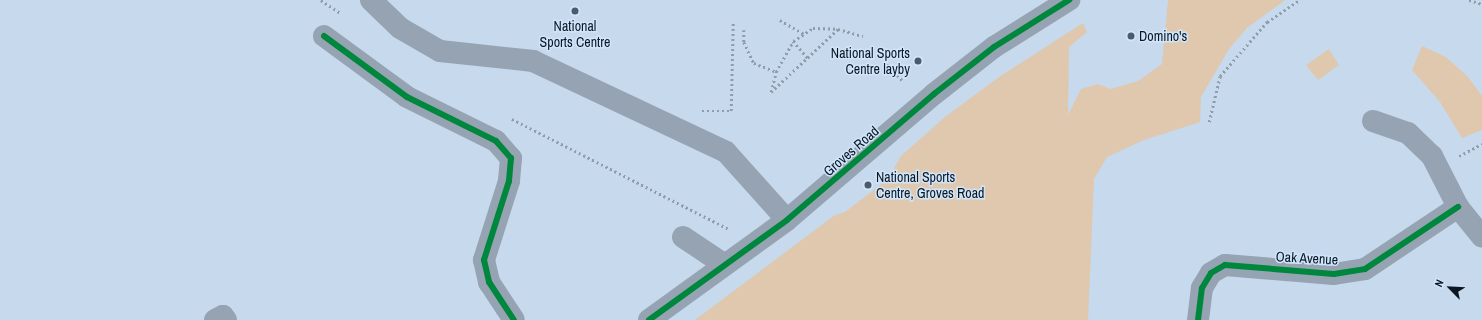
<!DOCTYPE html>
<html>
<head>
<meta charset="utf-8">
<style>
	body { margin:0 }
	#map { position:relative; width:1482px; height:320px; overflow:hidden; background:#c6d9ed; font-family:"Archivo Narrow",sans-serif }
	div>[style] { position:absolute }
	.green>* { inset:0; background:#dfc8ae }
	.path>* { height:2.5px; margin-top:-1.25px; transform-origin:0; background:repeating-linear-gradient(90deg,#909da9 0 2px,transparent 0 5px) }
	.minor>* { height:22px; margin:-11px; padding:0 11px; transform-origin:11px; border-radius:11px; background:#96a3b2 }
	.cycleway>* { height:6px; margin:-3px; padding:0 3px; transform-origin:3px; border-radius:3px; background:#00873e }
	.dots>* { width:11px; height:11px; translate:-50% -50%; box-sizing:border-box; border:2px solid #d0e5fa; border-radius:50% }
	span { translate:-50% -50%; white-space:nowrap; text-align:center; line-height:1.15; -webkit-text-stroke:3px #d0e5fa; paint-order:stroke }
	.poi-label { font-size:14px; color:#0a1723 }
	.left { translate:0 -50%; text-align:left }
	.right { translate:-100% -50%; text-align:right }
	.street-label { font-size:14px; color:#0a1723 }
	.north { position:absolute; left:1430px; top:268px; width:40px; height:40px; -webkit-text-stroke:3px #d0e5fa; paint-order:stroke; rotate:294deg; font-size:11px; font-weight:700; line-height:16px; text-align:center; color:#0a1723 }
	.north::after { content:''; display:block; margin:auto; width:14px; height:18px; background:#0a1723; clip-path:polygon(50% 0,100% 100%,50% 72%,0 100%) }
</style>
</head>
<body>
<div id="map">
	<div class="green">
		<div style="clip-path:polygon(1168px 0,1285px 0,1247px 28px,1229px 49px,1201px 97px,1200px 122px,1144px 140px,1107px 157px,1094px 179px,1088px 320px,695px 320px,835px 215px,845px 212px,887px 180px,901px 156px,946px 116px,1002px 75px,1083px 23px,1087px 32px,1069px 47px,1068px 115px,1081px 89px,1098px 84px,1111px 89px,1138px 81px,1162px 64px)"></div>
		<div style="clip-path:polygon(1422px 46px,1446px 57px,1468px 77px,1482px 96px,1482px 130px,1462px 138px,1440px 102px,1412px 70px)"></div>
		<div style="clip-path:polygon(1329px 49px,1339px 65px,1318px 80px,1306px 65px)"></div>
	</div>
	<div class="path">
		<div style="left:321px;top:0;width:23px;rotate:34deg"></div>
		<div style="left:1469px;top:0;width:14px;rotate:17deg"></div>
		<div style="left:780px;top:20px;width:28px;rotate:30deg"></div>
		<div style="left:744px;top:30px;width:12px;rotate:90deg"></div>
		<div style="left:744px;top:42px;width:23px;rotate:65deg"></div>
		<div style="left:754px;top:63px;width:24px;rotate:22deg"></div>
		<div style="left:793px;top:41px;width:23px;rotate:49deg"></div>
		<div style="left:887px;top:64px;width:22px;rotate:47deg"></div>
		<div style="left:771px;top:92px;width:21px;rotate:-76deg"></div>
		<div style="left:776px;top:72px;width:35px;rotate:-61deg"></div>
		<div style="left:793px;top:41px;width:24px;rotate:-33deg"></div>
		<div style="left:813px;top:28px;width:25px;rotate:2deg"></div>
		<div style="left:838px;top:29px;width:26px;rotate:16deg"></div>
		<div style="left:771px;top:92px;width:92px;rotate:-43.2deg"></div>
		<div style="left:702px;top:111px;width:29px"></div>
		<div style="left:731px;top:111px;width:89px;rotate:-88.7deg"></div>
		<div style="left:512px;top:119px;width:243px;rotate:26.9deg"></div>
		<div style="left:1209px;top:122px;width:47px;rotate:-76.6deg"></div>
		<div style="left:1220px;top:76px;width:72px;rotate:-49deg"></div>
		<div style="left:1267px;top:22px;width:40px;rotate:-34deg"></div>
		<div style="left:1459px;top:156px;width:26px;rotate:-28deg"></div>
	</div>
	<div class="minor">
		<div style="left:371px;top:0;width:40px;rotate:44deg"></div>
		<div style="left:400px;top:28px;width:46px;rotate:29.9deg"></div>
		<div style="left:440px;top:51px;width:94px;rotate:6.1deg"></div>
		<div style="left:533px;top:61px;width:213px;rotate:25.2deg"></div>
		<div style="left:726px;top:152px;width:91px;rotate:48.1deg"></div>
		<div style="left:324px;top:36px;width:103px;rotate:36.3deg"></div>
		<div style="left:407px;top:97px;width:99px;rotate:26.3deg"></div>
		<div style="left:496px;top:141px;width:23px;rotate:49deg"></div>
		<div style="left:511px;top:158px;width:23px;rotate:95deg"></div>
		<div style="left:509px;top:181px;width:83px;rotate:107.6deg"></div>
		<div style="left:484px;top:260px;width:23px;rotate:77deg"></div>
		<div style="left:489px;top:282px;width:45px;rotate:56.7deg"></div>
		<div style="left:1373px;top:121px;width:37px;rotate:19deg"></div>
		<div style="left:1408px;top:133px;width:33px;rotate:44deg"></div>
		<div style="left:1432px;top:156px;width:57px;rotate:63deg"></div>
		<div style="left:1458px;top:207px;width:38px;rotate:51deg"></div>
		<div style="left:683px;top:237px;width:50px;rotate:33.7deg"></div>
		<div style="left:215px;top:320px;width:9px;rotate:-27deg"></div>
		<div style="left:223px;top:316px;width:5px;rotate:53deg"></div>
		<div style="left:649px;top:320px;width:170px;rotate:-35.9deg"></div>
		<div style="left:787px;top:220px;width:194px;rotate:-40.6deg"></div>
		<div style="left:934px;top:94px;width:76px;rotate:-38.1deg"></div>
		<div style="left:994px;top:47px;width:89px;rotate:-32.1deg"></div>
		<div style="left:1198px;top:320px;width:32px;rotate:-83deg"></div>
		<div style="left:1202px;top:288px;width:17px;rotate:-59deg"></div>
		<div style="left:1211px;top:273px;width:16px;rotate:-30deg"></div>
		<div style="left:1225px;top:265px;width:109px;rotate:4.7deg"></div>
		<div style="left:1334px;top:274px;width:31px;rotate:-9deg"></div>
		<div style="left:1365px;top:269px;width:112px;rotate:-33.7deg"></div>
	</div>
	<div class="cycleway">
		<div style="left:324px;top:36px;width:103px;rotate:36.3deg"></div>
		<div style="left:407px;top:97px;width:99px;rotate:26.3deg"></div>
		<div style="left:496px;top:141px;width:23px;rotate:49deg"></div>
		<div style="left:511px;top:158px;width:23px;rotate:95deg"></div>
		<div style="left:509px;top:181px;width:83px;rotate:107.6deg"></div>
		<div style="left:484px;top:260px;width:23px;rotate:77deg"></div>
		<div style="left:489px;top:282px;width:45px;rotate:56.7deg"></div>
		<div style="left:649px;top:320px;width:170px;rotate:-35.9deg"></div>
		<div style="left:787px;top:220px;width:194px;rotate:-40.6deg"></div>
		<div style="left:934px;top:94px;width:76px;rotate:-38.1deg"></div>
		<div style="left:994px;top:47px;width:89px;rotate:-32.1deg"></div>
		<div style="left:1198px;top:320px;width:32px;rotate:-83deg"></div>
		<div style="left:1202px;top:288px;width:17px;rotate:-59deg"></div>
		<div style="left:1211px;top:273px;width:16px;rotate:-30deg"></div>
		<div style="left:1225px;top:265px;width:109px;rotate:4.7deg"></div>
		<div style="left:1334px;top:274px;width:31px;rotate:-9deg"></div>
		<div style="left:1365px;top:269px;width:112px;rotate:-33.7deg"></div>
	</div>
	<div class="dots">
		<div style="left:575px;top:11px;background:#4c5b6a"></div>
		<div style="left:1131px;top:36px;background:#4c5b6a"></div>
		<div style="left:918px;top:61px;background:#4c5b6a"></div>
		<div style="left:868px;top:185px;background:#4c5b6a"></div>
	</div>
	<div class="poi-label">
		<span style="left:575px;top:34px">National<br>Sports Centre</span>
		<span class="left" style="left:1139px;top:36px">Domino's</span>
		<span class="right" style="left:910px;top:61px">National Sports<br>Centre layby</span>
		<span class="left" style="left:876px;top:185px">National Sports<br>Centre, Groves Road</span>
	</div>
	<div class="street-label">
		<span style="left:851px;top:151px;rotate:-41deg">Groves Road</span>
		<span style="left:1307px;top:258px;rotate:3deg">Oak Avenue</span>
	</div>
	<div class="north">N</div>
</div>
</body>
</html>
